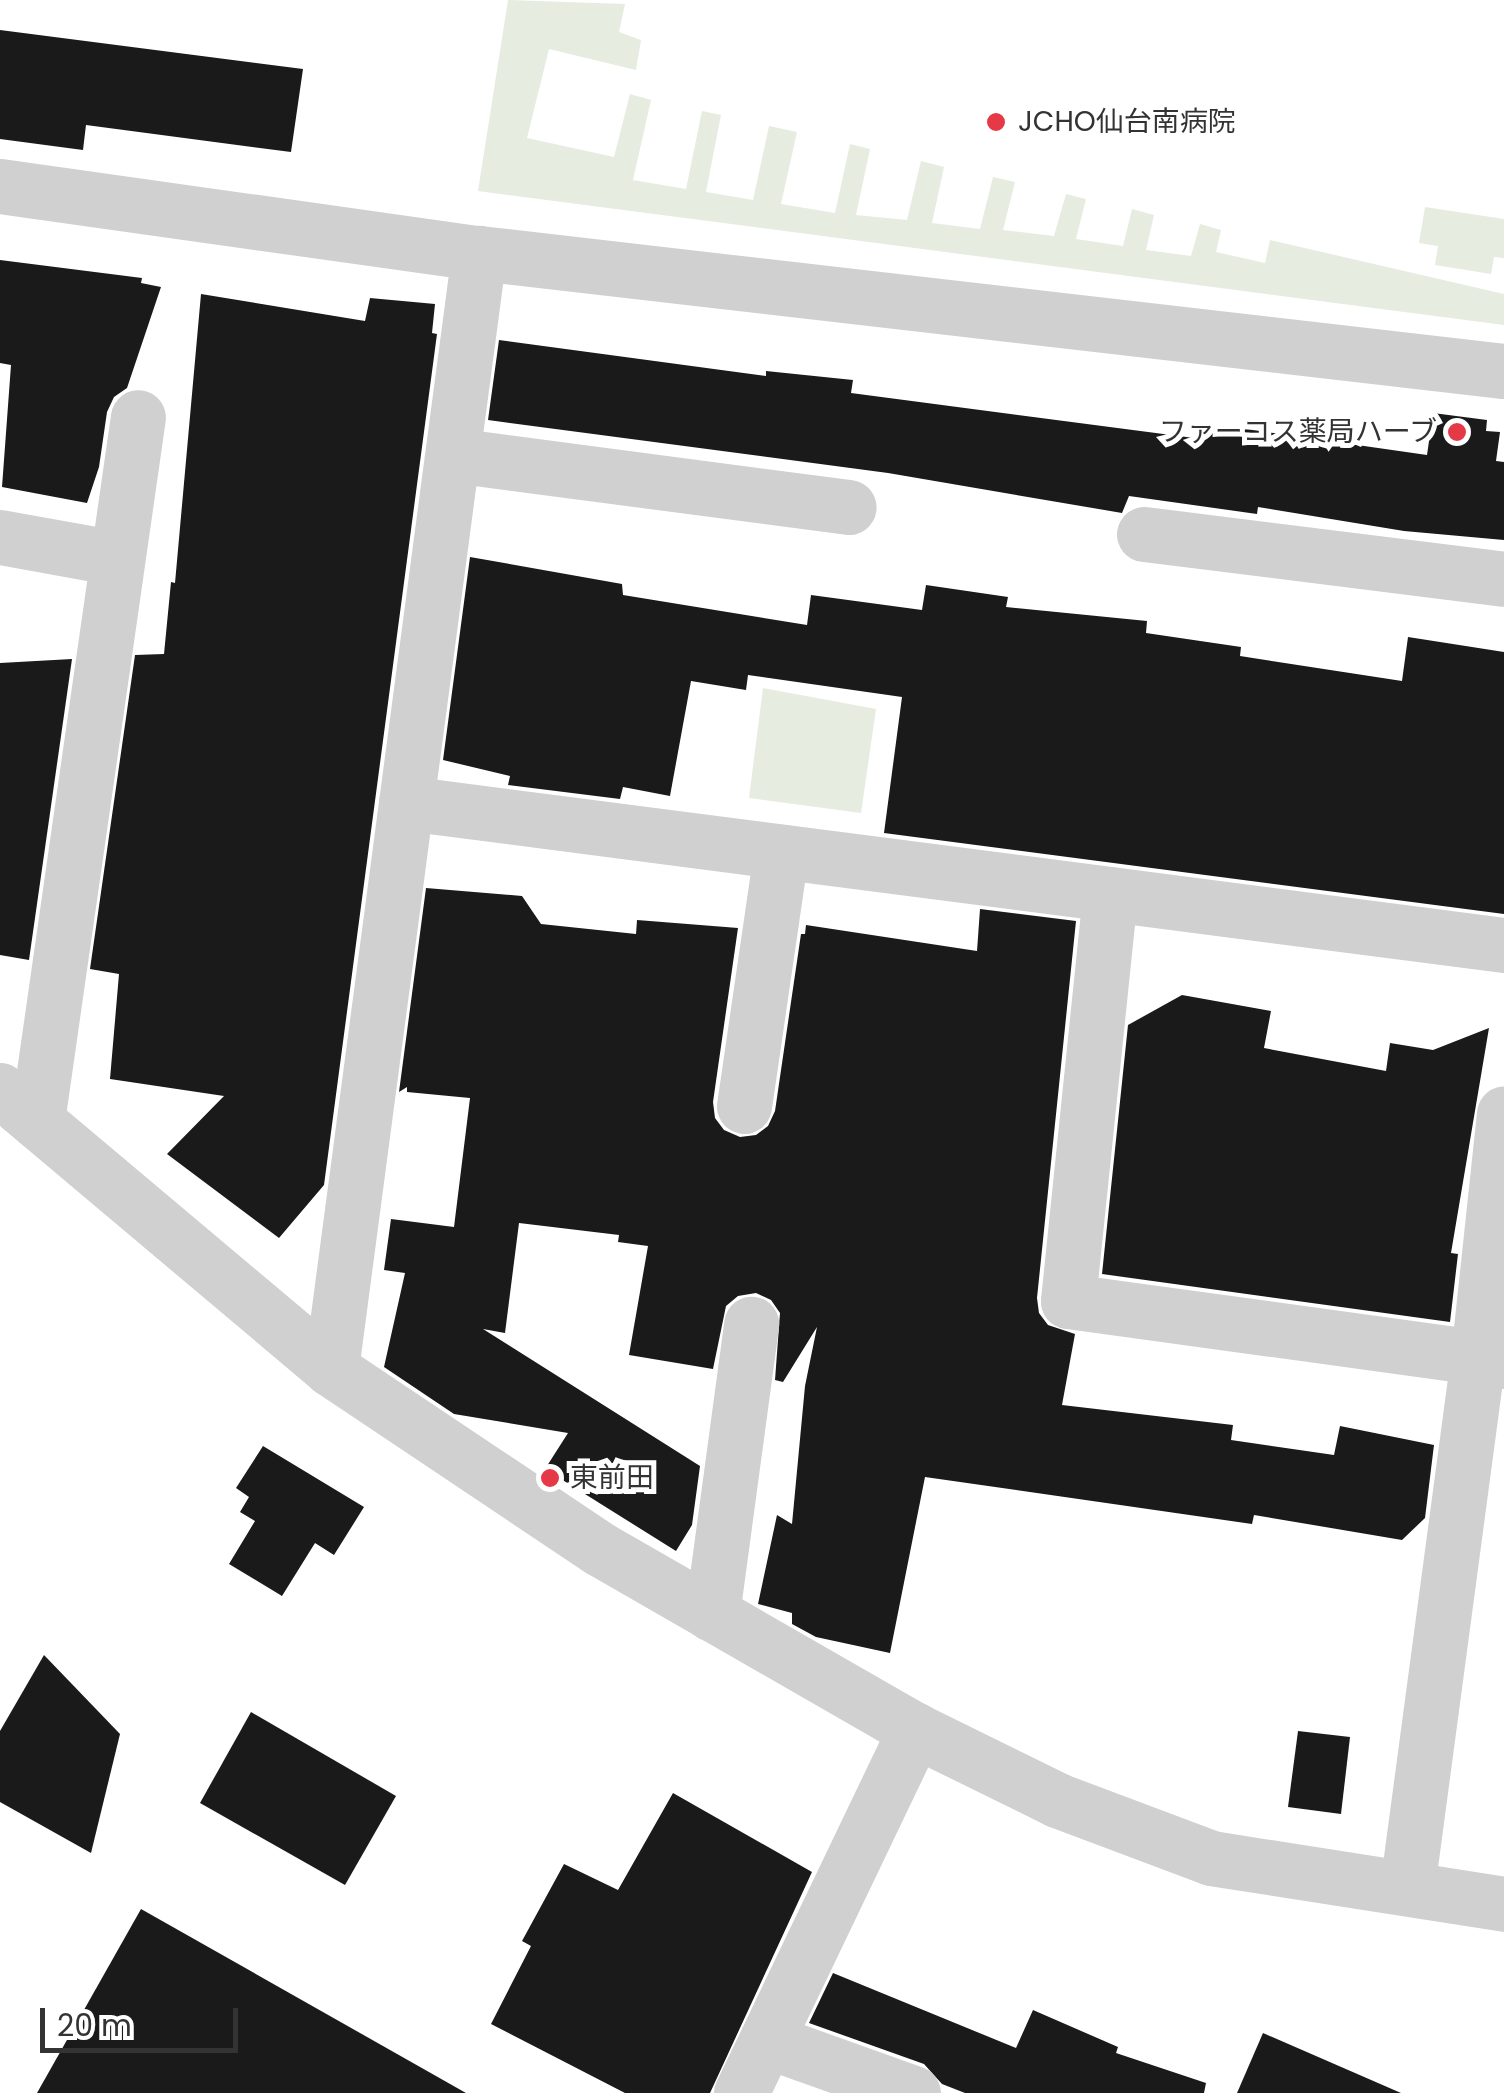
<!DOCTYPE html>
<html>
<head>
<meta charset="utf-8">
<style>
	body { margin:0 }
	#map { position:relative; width:1504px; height:2093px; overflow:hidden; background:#fff; font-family:Poppins,"Noto Sans JP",sans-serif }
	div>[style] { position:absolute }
	.green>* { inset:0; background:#e6ecdf }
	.building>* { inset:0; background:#1a1a1a }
	.minor>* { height:55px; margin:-27.5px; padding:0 27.5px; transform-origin:27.5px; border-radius:27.5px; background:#d0d0d0 }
	.tertiary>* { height:55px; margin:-27.5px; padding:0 27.5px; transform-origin:27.5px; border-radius:27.5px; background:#d0d0d0 }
	.dots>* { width:28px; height:28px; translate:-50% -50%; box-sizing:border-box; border:5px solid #fff; border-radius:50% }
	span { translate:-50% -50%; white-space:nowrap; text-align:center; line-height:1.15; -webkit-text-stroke:10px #fff; paint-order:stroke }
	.poi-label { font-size:28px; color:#333 }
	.left { translate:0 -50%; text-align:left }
	.right { translate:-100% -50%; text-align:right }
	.scale { position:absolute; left:40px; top:2008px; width:198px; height:45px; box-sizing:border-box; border:5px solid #333; border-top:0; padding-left:12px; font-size:30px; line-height:35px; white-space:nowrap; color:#333; -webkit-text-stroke:8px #fff; paint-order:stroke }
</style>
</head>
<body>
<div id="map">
	<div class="green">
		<div style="clip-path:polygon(508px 0,625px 4px,619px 32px,641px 40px,636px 70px,549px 49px,527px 138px,614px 157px,630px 94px,651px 100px,633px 180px,686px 189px,702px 111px,721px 115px,706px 192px,753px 200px,769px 126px,797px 132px,781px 204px,835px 213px,850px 144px,870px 149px,856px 215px,907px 220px,921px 161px,944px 167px,932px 223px,980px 229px,993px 177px,1015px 182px,1003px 230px,1054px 236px,1066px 194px,1086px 199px,1076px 239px,1123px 246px,1132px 209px,1154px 215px,1146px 250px,1191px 256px,1200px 224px,1221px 230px,1216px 252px,1265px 263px,1270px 240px,1504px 294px,1504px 325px,478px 191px)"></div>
		<div style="clip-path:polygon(1425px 207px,1504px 219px,1504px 258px,1494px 257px,1491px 274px,1435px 265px,1438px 246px,1419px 243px)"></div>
		<div style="clip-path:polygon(763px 688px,876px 709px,861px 813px,749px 798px)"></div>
	</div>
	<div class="building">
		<div style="clip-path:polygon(0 30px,303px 69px,291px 152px,86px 125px,83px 150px,0 139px)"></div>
		<div style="clip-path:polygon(0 260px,142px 278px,141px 283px,161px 287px,127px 388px,114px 397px,107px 412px,99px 467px,87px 503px,2px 487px,11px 365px,0 363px)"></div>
		<div style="clip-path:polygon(201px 294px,365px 321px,370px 298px,435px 304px,432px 333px,437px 334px,324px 1185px,279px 1238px,167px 1154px,224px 1096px,110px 1079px,119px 974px,90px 969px,135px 655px,164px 654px,171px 582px,175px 583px)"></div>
		<div style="clip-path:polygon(499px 340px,766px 376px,766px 371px,853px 380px,851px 393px,1194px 438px,1197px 422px,1427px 455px,1433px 413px,1487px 420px,1486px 431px,1500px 432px,1496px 461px,1504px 462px,1504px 540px,1404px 531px,1258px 507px,1257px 514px,1129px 496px,1122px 513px,888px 473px,488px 420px)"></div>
		<div style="clip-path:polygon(470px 557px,622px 584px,623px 595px,807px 625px,811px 595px,922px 610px,926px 585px,1008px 597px,1006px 607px,1147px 621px,1146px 633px,1241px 647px,1240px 656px,1402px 681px,1408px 637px,1504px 652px,1504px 914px,884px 833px,902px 697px,748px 675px,746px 690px,691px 681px,670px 796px,623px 787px,620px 799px,508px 785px,510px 776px,443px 760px)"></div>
		<div style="clip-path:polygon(72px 659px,29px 960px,0 955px,0 663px)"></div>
		<div style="clip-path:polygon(426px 888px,522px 896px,541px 924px,636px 934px,637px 920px,738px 928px,713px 1102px,715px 1118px,724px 1130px,740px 1137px,756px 1135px,768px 1126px,775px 1111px,801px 934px,805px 934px,806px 925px,977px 951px,980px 909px,1076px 921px,1037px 1298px,1039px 1313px,1048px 1325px,1075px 1334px,1062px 1405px,1233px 1425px,1231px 1440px,1334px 1455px,1340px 1426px,1434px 1445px,1425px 1518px,1402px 1540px,1254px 1515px,1252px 1524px,925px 1477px,890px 1653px,816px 1637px,792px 1624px,792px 1613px,758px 1604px,777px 1515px,792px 1524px,805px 1386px,817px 1327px,783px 1382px,775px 1380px,780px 1313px,771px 1300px,756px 1293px,738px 1296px,726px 1306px,713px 1369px,629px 1355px,648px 1246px,618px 1242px,619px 1235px,519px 1223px,505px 1333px,483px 1329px,700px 1466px,692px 1525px,676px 1551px,545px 1469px,568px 1433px,454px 1414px,384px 1367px,405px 1273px,384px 1270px,391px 1219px,454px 1227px,470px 1098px,407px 1092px,407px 1087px,399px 1092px)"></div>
		<div style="clip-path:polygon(1182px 995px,1271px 1011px,1264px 1048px,1386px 1071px,1390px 1043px,1433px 1050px,1489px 1028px,1451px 1253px,1458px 1254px,1450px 1322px,1102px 1274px,1128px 1025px)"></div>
		<div style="clip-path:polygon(263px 1446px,364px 1507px,334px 1555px,315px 1543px,282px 1596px,229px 1564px,255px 1521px,240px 1512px,249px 1497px,236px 1488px)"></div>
		<div style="clip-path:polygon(44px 1655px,120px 1734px,91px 1853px,0 1802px,0 1731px)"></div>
		<div style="clip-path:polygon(251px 1712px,396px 1796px,345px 1885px,200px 1803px)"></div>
		<div style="clip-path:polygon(1298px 1731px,1350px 1737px,1341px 1814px,1288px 1807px)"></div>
		<div style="clip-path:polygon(673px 1793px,812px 1872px,710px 2093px,625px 2093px,491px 2024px,531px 1946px,522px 1941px,564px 1864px,618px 1890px)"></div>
		<div style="clip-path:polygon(141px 1909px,466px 2093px,37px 2093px)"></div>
		<div style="clip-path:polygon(833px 1973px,1016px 2048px,1033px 2010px,1118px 2047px,1116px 2053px,1206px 2083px,1204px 2093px,965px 2093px,942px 2084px,924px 2064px,809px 2023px)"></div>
		<div style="clip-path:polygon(1263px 2033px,1401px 2093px,1237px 2093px)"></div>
	</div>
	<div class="minor">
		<div style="left:0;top:186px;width:484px;rotate:8deg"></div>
		<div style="left:479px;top:253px;width:1032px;rotate:6.57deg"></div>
		<div style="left:453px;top:455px;width:399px;rotate:7.5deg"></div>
		<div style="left:1144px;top:534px;width:363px;rotate:7.1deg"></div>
		<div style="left:0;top:537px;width:119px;rotate:10.2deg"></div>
		<div style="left:406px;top:803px;width:1107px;rotate:7.37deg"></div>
		<div style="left:1110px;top:894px;width:409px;rotate:95.9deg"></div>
		<div style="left:1068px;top:1301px;width:414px;rotate:7.8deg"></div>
		<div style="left:1478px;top:1357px;width:245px;rotate:-83.9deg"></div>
		<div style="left:744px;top:1106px;width:257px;rotate:-81.7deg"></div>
		<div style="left:37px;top:1121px;width:711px;rotate:-81.84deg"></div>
		<div style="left:331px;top:1369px;width:1126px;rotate:-82.45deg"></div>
		<div style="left:712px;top:1614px;width:293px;rotate:-82.3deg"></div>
		<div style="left:1407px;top:1888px;width:536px;rotate:-82.38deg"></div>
		<div style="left:1478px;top:1357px;width:26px;rotate:9deg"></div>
		<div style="left:768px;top:2041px;width:154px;rotate:19.7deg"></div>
		<div style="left:741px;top:2093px;width:403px;rotate:-64.4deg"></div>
	</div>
	<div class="tertiary">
		<div style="left:0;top:1090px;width:433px;rotate:40.1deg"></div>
		<div style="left:331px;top:1369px;width:324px;rotate:33.8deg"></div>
		<div style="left:600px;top:1549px;width:363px;rotate:29.9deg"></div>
		<div style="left:915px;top:1730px;width:158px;rotate:26.2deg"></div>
		<div style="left:1057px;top:1800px;width:165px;rotate:20.6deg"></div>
		<div style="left:1211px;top:1858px;width:297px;rotate:8.9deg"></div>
	</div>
	<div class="dots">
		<div style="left:996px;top:122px;background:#e63946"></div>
		<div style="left:1457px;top:432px;background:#e63946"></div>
		<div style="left:550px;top:1478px;background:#e63946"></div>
	</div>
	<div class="poi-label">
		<span class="left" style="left:1018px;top:122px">JCHO仙台南病院</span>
		<span class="right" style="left:1437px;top:432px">ファーコス薬局ハーブ</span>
		<span class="left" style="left:570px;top:1478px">東前田</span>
	</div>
	<div class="scale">20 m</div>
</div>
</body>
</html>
